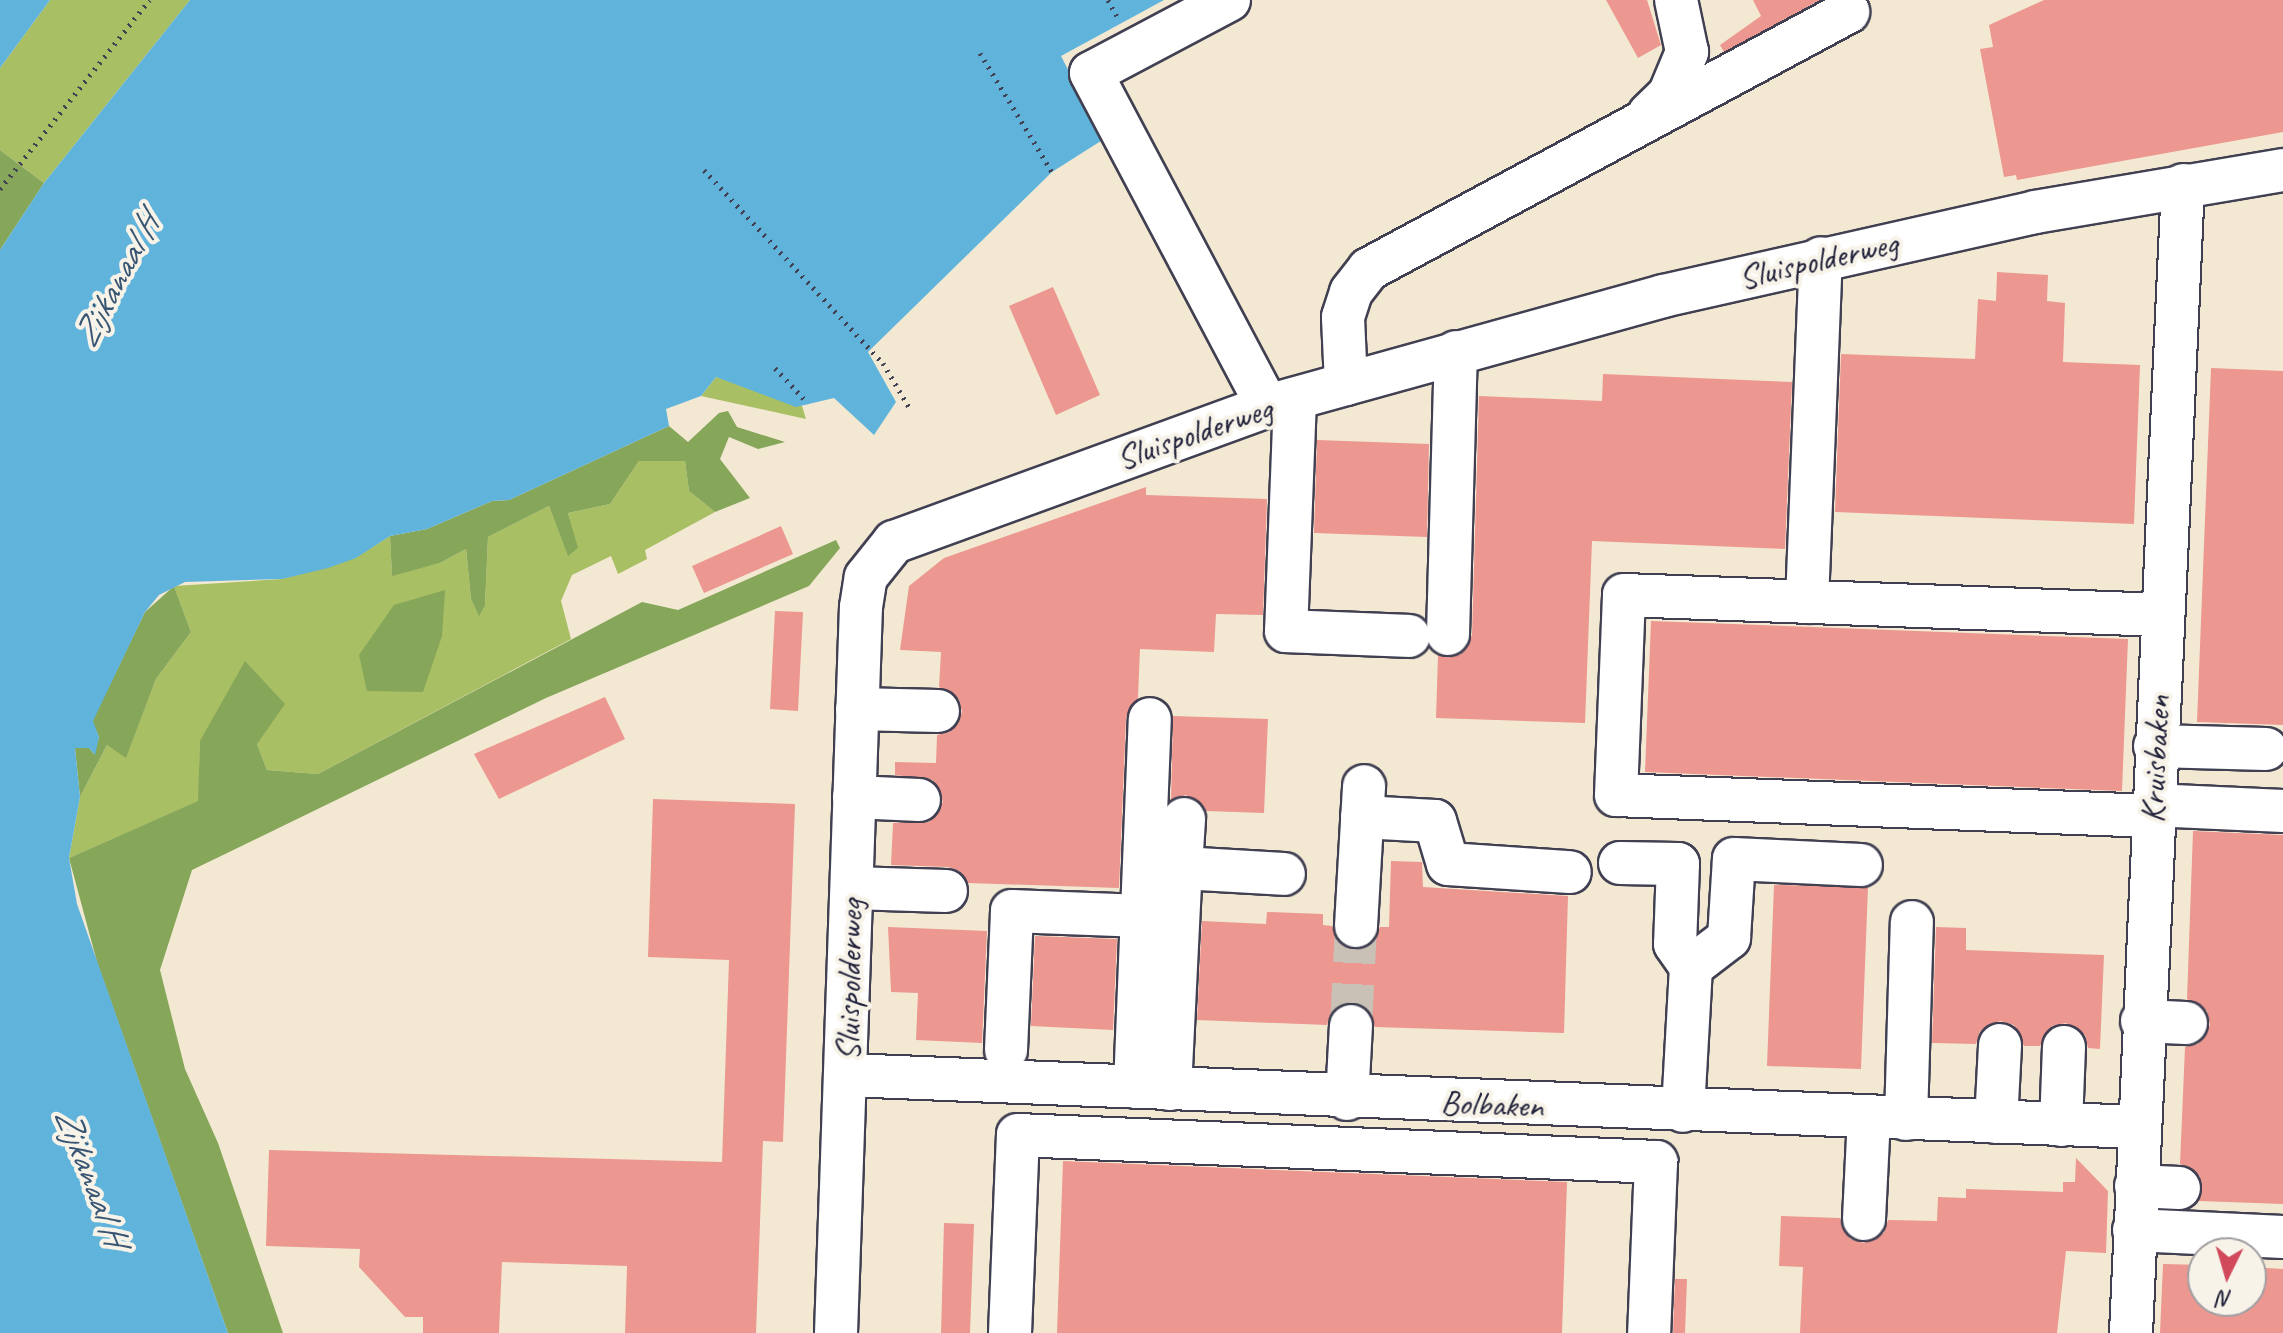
<!DOCTYPE html>
<html>
<head>
<meta charset="utf-8">
<style>
	body { margin:0 }
	#map { position:relative; width:2283px; height:1333px; overflow:hidden; background:#f3e9d3; font-family:Caveat,sans-serif }
	div>[style] { position:absolute }
	.green>* { inset:0; background:#a9bf64 }
	.forest>* { inset:0; background:#86a65a }
	.water>* { inset:0; background:#60b4dc }
	.building>* { inset:0; background:#ec9790 }
	.minor-tunnel>* { height:42px; margin-top:-21px; transform-origin:0; background:repeating-linear-gradient(90deg,#c9c1b5 0 42px,transparent 0 63px) }
	.path>* { height:5px; margin-top:-2.5px; transform-origin:0; background:repeating-linear-gradient(90deg,#414052 0 2px,transparent 0 8px) }
	.roads { filter:drop-shadow(2px 0 #414052) drop-shadow(-2px 0 #414052) drop-shadow(0 2px #414052) drop-shadow(0 -2px #414052) }
	.minor>* { height:42px; margin:-21px; padding:0 21px; transform-origin:21px; border-radius:21px; background:#fff }
	span { translate:-50% -50%; white-space:nowrap; text-align:center; line-height:1.15; -webkit-text-stroke:8px #f7f3e8; paint-order:stroke }
	.street-label { font-size:34px; color:#22223b }
	.water-label { font-size:36px; color:#385573; font-style:italic }
	.north { position:absolute; left:2187px; top:1237px; width:80px; height:80px; box-sizing:border-box; background:#f7f3e8; border:2px solid #a29fa3; border-radius:50%; rotate:185deg; font-size:22px; font-weight:700; line-height:32px; text-align:center; color:#22223b }
	.north::after { content:''; display:block; margin:auto; width:28px; height:36px; background:#d1495b; clip-path:polygon(50% 0,100% 100%,50% 72%,0 100%) }
</style>
</head>
<body>
<div id="map">
	<div class="green">
		<div style="clip-path:polygon(50px 0,190px 0,44px 183px,0 150px,0 68px)"></div>
		<div style="clip-path:polygon(716px 377px,802px 406px,806px 419px,701px 396px)"></div>
		<div style="clip-path:polygon(639px 461px,685px 461px,689px 491px,715px 512px,645px 550px,647px 559px,618px 574px,611px 556px,572px 575px,561px 601px,571px 639px,318px 774px,267px 770px,257px 744px,200px 741px,199px 801px,69px 858px,80px 797px,107px 745px,126px 757px,156px 679px,191px 632px,174px 586px,282px 579px,355px 558px,390px 536px,392px 575px,440px 563px,466px 549px,471px 599px,479px 615px,485px 606px,488px 537px,549px 506px,568px 555px,577px 547px,568px 513px,610px 504px)"></div>
	</div>
	<div class="forest">
		<div style="clip-path:polygon(0 150px,44px 183px,0 250px)"></div>
		<div style="clip-path:polygon(728px 411px,737px 427px,785px 442px,758px 449px,729px 437px,720px 459px,750px 498px,715px 512px,689px 491px,685px 461px,639px 461px,610px 504px,568px 513px,578px 548px,568px 556px,549px 506px,488px 537px,485px 606px,479px 616px,471px 599px,466px 549px,440px 563px,392px 576px,390px 536px,427px 529px,492px 501px,509px 500px,669px 426px,688px 442px,719px 413px)"></div>
		<div style="clip-path:polygon(836px 540px,840px 548px,809px 586px,546px 698px,192px 870px,160px 970px,185px 1069px,218px 1143px,283px 1333px,228px 1333px,97px 962px,69px 858px,198px 801px,200px 741px,245px 661px,285px 704px,257px 744px,267px 770px,318px 774px,642px 602px,678px 610px)"></div>
		<div style="clip-path:polygon(174px 586px,191px 632px,156px 679px,126px 758px,107px 745px,80px 797px,75px 748px,89px 748px,94px 754px,99px 737px,92px 721px,145px 612px)"></div>
		<div style="clip-path:polygon(445px 590px,442px 636px,423px 692px,367px 691px,359px 655px,394px 605px)"></div>
	</div>
	<div class="water">
		<div style="clip-path:polygon(0 0,50px 0,0 68px)"></div>
		<div style="clip-path:polygon(190px 0,1164px 0,1061px 56px,1104px 139px,1052px 172px,868px 352px,896px 402px,874px 435px,834px 398px,796px 407px,716px 377px,701px 396px,666px 409px,669px 426px,509px 500px,492px 501px,427px 529px,390px 536px,356px 558px,328px 568px,282px 579px,185px 582px,159px 595px,145px 612px,93px 721px,99px 737px,95px 755px,89px 748px,75px 748px,80px 797px,69px 858px,77px 904px,228px 1333px,0 1333px,0 250px,44px 183px)"></div>
	</div>
	<div class="building">
		<div style="clip-path:polygon(1606px 0,1647px 0,1661px 45px,1638px 58px)"></div>
		<div style="clip-path:polygon(1753px 0,1820px 0,1724px 52px,1720px 45px,1761px 16px)"></div>
		<div style="clip-path:polygon(2044px 0,2283px 0,2283px 132px,2017px 180px,2016px 175px,2004px 177px,1980px 49px,1993px 47px,1989px 25px)"></div>
		<div style="clip-path:polygon(1997px 272px,2048px 275px,2047px 301px,2065px 303px,2063px 362px,2140px 365px,2134px 524px,1835px 512px,1841px 354px,1975px 359px,1978px 299px,1996px 301px)"></div>
		<div style="clip-path:polygon(1053px 287px,1100px 395px,1056px 415px,1009px 306px)"></div>
		<div style="clip-path:polygon(2211px 368px,2283px 371px,2283px 725px,2197px 722px)"></div>
		<div style="clip-path:polygon(1603px 374px,1792px 382px,1785px 549px,1592px 541px,1585px 723px,1436px 718px,1438px 655px,1460px 655px,1472px 635px,1479px 396px,1602px 401px)"></div>
		<div style="clip-path:polygon(1317px 440px,1429px 444px,1427px 537px,1314px 533px)"></div>
		<div style="clip-path:polygon(1146px 487px,1146px 495px,1267px 499px,1263px 615px,1216px 614px,1214px 652px,1140px 649px,1138px 698px,1126px 718px,1119px 888px,968px 883px,959px 871px,948px 867px,891px 865px,893px 823px,929px 822px,943px 802px,933px 780px,895px 775px,895px 762px,936px 763px,937px 735px,950px 732px,962px 712px,959px 699px,939px 687px,941px 652px,900px 650px,909px 586px,944px 558px)"></div>
		<div style="clip-path:polygon(781px 526px,793px 554px,704px 593px,692px 566px)"></div>
		<div style="clip-path:polygon(775px 611px,803px 612px,798px 711px,770px 709px)"></div>
		<div style="clip-path:polygon(1651px 621px,2128px 639px,2122px 791px,1645px 772px)"></div>
		<div style="clip-path:polygon(605px 697px,625px 739px,499px 799px,474px 754px)"></div>
		<div style="clip-path:polygon(1173px 716px,1268px 719px,1264px 813px,1206px 811px,1186px 795px,1171px 800px)"></div>
		<div style="clip-path:polygon(653px 799px,795px 804px,783px 1142px,763px 1141px,756px 1333px,625px 1333px,627px 1266px,502px 1262px,499px 1333px,423px 1333px,423px 1317px,405px 1317px,359px 1267px,360px 1249px,266px 1246px,269px 1150px,722px 1162px,729px 960px,648px 957px)"></div>
		<div style="clip-path:polygon(2193px 831px,2283px 835px,2283px 1204px,2199px 1201px,2200px 1176px,2180px 1164px,2185px 1047px,2198px 1044px,2210px 1025px,2207px 1011px,2187px 999px)"></div>
		<div style="clip-path:polygon(1391px 861px,1422px 862px,1423px 887px,1568px 896px,1564px 1033px,1375px 1027px,1365px 1006px,1352px 1002px,1331px 1012px,1327px 1025px,1197px 1020px,1202px 921px,1266px 924px,1267px 912px,1323px 914px,1323px 925px,1332px 926px,1342px 946px,1366px 948px,1380px 927px,1389px 927px)"></div>
		<div style="clip-path:polygon(1774px 885px,1868px 887px,1861px 1069px,1767px 1066px)"></div>
		<div style="clip-path:polygon(888px 927px,987px 931px,982px 1043px,916px 1040px,918px 993px,891px 992px)"></div>
		<div style="clip-path:polygon(1936px 927px,1966px 928px,1966px 950px,2104px 955px,2100px 1049px,2088px 1048px,2085px 1035px,2066px 1023px,2052px 1026px,2040px 1046px,2024px 1046px,2014px 1025px,2000px 1021px,1980px 1031px,1976px 1044px,1932px 1043px)"></div>
		<div style="clip-path:polygon(1035px 936px,1117px 939px,1113px 1030px,1031px 1026px)"></div>
		<div style="clip-path:polygon(2076px 1158px,2108px 1191px,2106px 1253px,2066px 1251px,2057px 1333px,1800px 1333px,1803px 1267px,1779px 1266px,1781px 1216px,1840px 1218px,1850px 1239px,1864px 1243px,1884px 1233px,1888px 1220px,1937px 1221px,1938px 1197px,1966px 1198px,1966px 1189px,2063px 1192px,2063px 1182px,2075px 1182px)"></div>
		<div style="clip-path:polygon(1063px 1161px,1567px 1182px,1562px 1333px,1057px 1333px)"></div>
		<div style="clip-path:polygon(944px 1223px,974px 1224px,970px 1333px,941px 1333px)"></div>
		<div style="clip-path:polygon(2163px 1264px,2203px 1265px,2203px 1301px,2251px 1301px,2251px 1267px,2283px 1269px,2283px 1333px,2160px 1333px)"></div>
		<div style="clip-path:polygon(1675px 1279px,1687px 1279px,1685px 1333px,1673px 1333px)"></div>
	</div>
	<div class="minor-tunnel">
		<div style="left:1351px;top:1026px;width:100px;rotate:-87.1deg"></div>
	</div>
	<div class="path">
		<div style="left:1108px;top:0;width:23px;rotate:61deg"></div>
		<div style="left:980px;top:53px;width:139px;rotate:58.8deg"></div>
		<div style="left:704px;top:170px;width:263px;rotate:47.2deg"></div>
		<div style="left:883px;top:363px;width:51px;rotate:59.4deg"></div>
		<div style="left:0;top:189px;width:241px;rotate:-51.7deg"></div>
		<div style="left:775px;top:368px;width:48px;rotate:46.7deg"></div>
	</div>
	<div class="roads">
		<div class="minor">
			<div style="left:1229px;top:0;width:156px;rotate:152.1deg"></div>
			<div style="left:1091px;top:73px;width:377px;rotate:62.1deg"></div>
			<div style="left:1649px;top:114px;width:28px;rotate:-44deg"></div>
			<div style="left:1669px;top:95px;width:47px;rotate:-67.3deg"></div>
			<div style="left:1687px;top:52px;width:53px;rotate:-101.9deg"></div>
			<div style="left:1346px;top:384px;width:67px;rotate:-92.6deg"></div>
			<div style="left:1343px;top:317px;width:26px;rotate:-72deg"></div>
			<div style="left:1351px;top:292px;width:29px;rotate:-52deg"></div>
			<div style="left:1369px;top:269px;width:544px;rotate:-28.22deg"></div>
			<div style="left:1295px;top:399px;width:232px;rotate:92.2deg"></div>
			<div style="left:1286px;top:631px;width:123px;rotate:2.3deg"></div>
			<div style="left:1807px;top:602px;width:344px;rotate:-87.7deg"></div>
			<div style="left:1448px;top:634px;width:282px;rotate:-88.4deg"></div>
			<div style="left:857px;top:709px;width:81px;rotate:1.4deg"></div>
			<div style="left:2155px;top:746px;width:111px;rotate:1.5deg"></div>
			<div style="left:854px;top:797px;width:65px;rotate:2.6deg"></div>
			<div style="left:2152px;top:805px;width:131px;rotate:2.6deg"></div>
			<div style="left:2152px;top:816px;width:536px;rotate:-177.76deg"></div>
			<div style="left:1616px;top:795px;width:200px;rotate:-87.7deg"></div>
			<div style="left:1624px;top:595px;width:538px;rotate:2.13deg"></div>
			<div style="left:1362px;top:817px;width:73px;rotate:3.1deg"></div>
			<div style="left:1435px;top:821px;width:45px;rotate:73.2deg"></div>
			<div style="left:1448px;top:864px;width:122px;rotate:3.8deg"></div>
			<div style="left:1620px;top:863px;width:58px;rotate:1deg"></div>
			<div style="left:1678px;top:864px;width:80px;rotate:92.1deg"></div>
			<div style="left:1675px;top:944px;width:28px;rotate:55deg"></div>
			<div style="left:1691px;top:967px;width:144px;rotate:93.2deg"></div>
			<div style="left:1181px;top:868px;width:49px;rotate:-86.5deg"></div>
			<div style="left:852px;top:888px;width:94px;rotate:1.8deg"></div>
			<div style="left:1356px;top:926px;width:140px;rotate:-86.7deg"></div>
			<div style="left:1691px;top:967px;width:48px;rotate:-37.3deg"></div>
			<div style="left:1729px;top:938px;width:79px;rotate:-86.4deg"></div>
			<div style="left:1734px;top:859px;width:127px;rotate:2.7deg"></div>
			<div style="left:2142px;top:1021px;width:44px;rotate:2.6deg"></div>
			<div style="left:1006px;top:1050px;width:139px;rotate:-87.5deg"></div>
			<div style="left:1012px;top:911px;width:130px;rotate:2.2deg"></div>
			<div style="left:847px;top:1075px;width:1291px;rotate:2.31deg"></div>
			<div style="left:1135px;top:1087px;width:368px;rotate:-87.7deg"></div>
			<div style="left:1170px;top:1089px;width:221px;rotate:-87.2deg"></div>
			<div style="left:1181px;top:868px;width:103px;rotate:3.3deg"></div>
			<div style="left:1347px;top:1099px;width:73px;rotate:-86.9deg"></div>
			<div style="left:1906px;top:1119px;width:197px;rotate:-88.3deg"></div>
			<div style="left:1996px;top:1122px;width:77px;rotate:-87deg"></div>
			<div style="left:2061px;top:1125px;width:78px;rotate:-87.8deg"></div>
			<div style="left:2136px;top:1186px;width:43px;rotate:2.7deg"></div>
			<div style="left:1864px;top:1219px;width:102px;rotate:-87.2deg"></div>
			<div style="left:2134px;top:1230px;width:149px;rotate:2.7deg"></div>
			<div style="left:836px;top:1333px;width:726px;rotate:-88.03deg"></div>
			<div style="left:861px;top:607px;width:30px;rotate:-81deg"></div>
			<div style="left:866px;top:577px;width:45px;rotate:-51.3deg"></div>
			<div style="left:894px;top:542px;width:397px;rotate:-20deg"></div>
			<div style="left:1267px;top:406px;width:411px;rotate:-15.5deg"></div>
			<div style="left:1663px;top:296px;width:381px;rotate:-12.7deg"></div>
			<div style="left:2035px;top:212px;width:252px;rotate:-9.6deg"></div>
			<div style="left:1010px;top:1333px;width:198px;rotate:-87.7deg"></div>
			<div style="left:1018px;top:1135px;width:639px;rotate:2.42deg"></div>
			<div style="left:1656px;top:1162px;width:171px;rotate:92.3deg"></div>
			<div style="left:2131px;top:1333px;width:1149px;rotate:-87.41deg"></div>
		</div>
	</div>
	<div class="street-label">
		<span style="left:1818px;top:260px;rotate:-13deg">Sluispolderweg</span>
		<span style="left:1194px;top:433px;rotate:-19deg">Sluispolderweg</span>
		<span style="left:2155px;top:759px;rotate:-87deg">Kruisbaken</span>
		<span style="left:849px;top:980px;rotate:-89deg">Sluispolderweg</span>
		<span style="left:1492px;top:1104px;rotate:2deg">Bolbaken</span>
	</div>
	<div class="water-label">
		<span style="left:116px;top:281px;rotate:-62deg">Zijkanaal H</span>
		<span style="left:91px;top:1176px;rotate:69deg">Zijkanaal H</span>
	</div>
	<div class="north">N</div>
</div>
</body>
</html>
